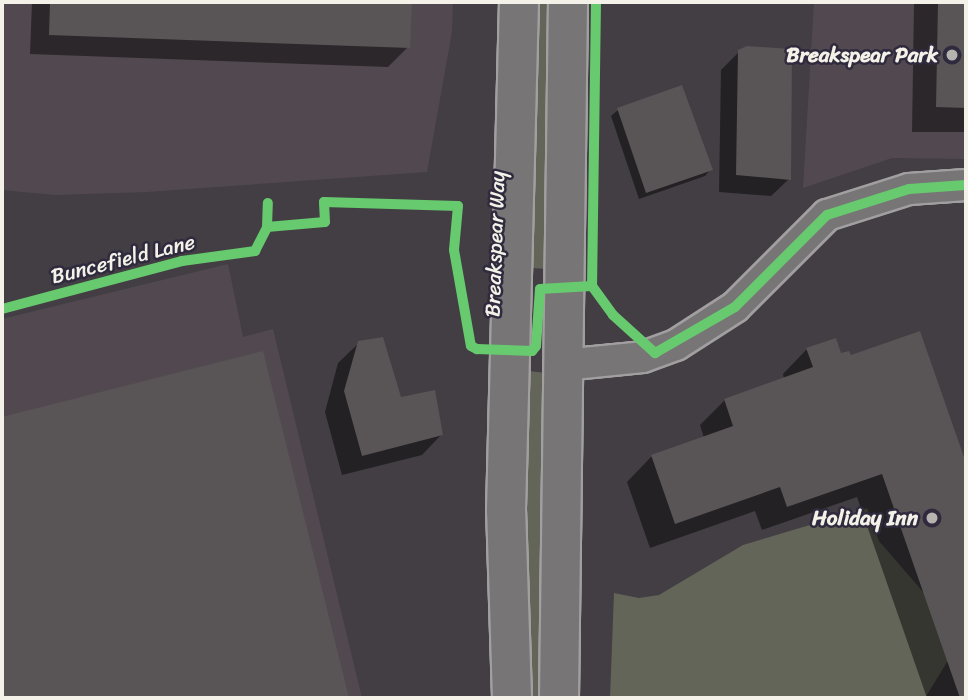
<!DOCTYPE html>
<html>
<head>
<meta charset="utf-8">
<style>
	body { margin:0 }
	#map { position:relative; width:968px; height:700px; overflow:hidden; background:#423e44; font-family:Sriracha,sans-serif }
	div>[style] { position:absolute }
	.built>* { inset:0; background:#524950 }
	.green>* { inset:0; background:#646559 }
	.shadow>* { inset:0; background:#0007 }
	.building>* { inset:0; background:#595456 }
	.roads { filter:drop-shadow(2px 0 #a29fa0) drop-shadow(-2px 0 #a29fa0) drop-shadow(0 2px #a29fa0) drop-shadow(0 -2px #a29fa0) }
	.street>* { height:30px; margin:-15px; padding:0 15px; transform-origin:15px; border-radius:15px; background:#777576 }
	.primary>* { height:38px; margin:-19px; padding:0 19px; transform-origin:19px; border-radius:19px; background:#777576 }
	.cycleway>* { height:10px; margin:-5px; padding:0 5px; transform-origin:5px; border-radius:5px; background:#67ca6e }
	.dots>* { width:19px; height:19px; translate:-50% -50%; box-sizing:border-box; border:4px solid #2f2a3d; border-radius:50% }
	span { translate:-50% -50%; white-space:nowrap; text-align:center; line-height:1.15; -webkit-text-stroke:5px #2f2a3d; paint-order:stroke }
	.poi-label { font-size:21px; color:#f4f1e8; font-weight:700 }
	.right { translate:-100% -50%; text-align:right }
	.street-label { font-size:21px; color:#f4f1e8 }
	.frame { position:absolute; inset:0; border:4px solid #f4f1e8; pointer-events:none }
</style>
</head>
<body>
<div id="map">
	<div class="built">
		<div style="clip-path:polygon(2px 2px,453px 2px,452px 32px,427px 172px,147px 192px,55px 195px,2px 190px)"></div>
		<div style="clip-path:polygon(814px 2px,966px 2px,966px 159px,892px 158px,803px 188px)"></div>
		<div style="clip-path:polygon(228px 264px,243px 337px,273px 329px,362px 698px,2px 698px,2px 319px)"></div>
	</div>
	<div class="green">
		<div style="clip-path:polygon(534px 2px,553px 2px,548px 269px,531px 268px)"></div>
		<div style="clip-path:polygon(528px 371px,547px 373px,547px 698px,527px 698px)"></div>
		<div style="clip-path:polygon(867px 508px,879px 541px,924px 593px,949px 659px,925px 698px,610px 698px,614px 593px,639px 598px,659px 595px,743px 545px)"></div>
	</div>
	<div class="shadow">
		<div style="clip-path:polygon(32px 2px,410px 2px,408px 47px,388px 67px,30px 54px)"></div>
		<div style="clip-path:polygon(914px 2px,966px 2px,966px 132px,912px 132px)"></div>
		<div style="clip-path:polygon(739px 52px,789px 179px,771px 196px,719px 192px,721px 70px)"></div>
		<div style="clip-path:polygon(618px 110px,711px 169px,705px 176px,639px 199px,611px 116px)"></div>
		<div style="clip-path:polygon(919px 333px,966px 469px,966px 698px,927px 698px,857px 497px,762px 530px,755px 511px,650px 548px,627px 482px,651px 457px,704px 438px,700px 425px,725px 400px,784px 379px,783px 374px,807px 349px,850px 357px)"></div>
		<div style="clip-path:polygon(359px 343px,399px 399px,441px 435px,422px 455px,342px 475px,325px 412px,338px 363px)"></div>
		<div style="clip-path:polygon(262px 354px,348px 698px,2px 698px,2px 419px)"></div>
	</div>
	<div class="building">
		<div style="clip-path:polygon(50px 2px,412px 2px,410px 48px,49px 35px)"></div>
		<div style="clip-path:polygon(938px 2px,966px 2px,966px 108px,936px 107px)"></div>
		<div style="clip-path:polygon(747px 46px,792px 49px,791px 180px,736px 175px,738px 50px)"></div>
		<div style="clip-path:polygon(682px 85px,713px 170px,646px 193px,617px 108px)"></div>
		<div style="clip-path:polygon(920px 331px,966px 463px,966px 698px,960px 698px,882px 474px,787px 507px,780px 487px,675px 524px,651px 455px,733px 426px,724px 399px,813px 367px,806px 348px,836px 338px,841px 353px,849px 351px,851px 355px)"></div>
		<div style="clip-path:polygon(383px 337px,401px 397px,435px 390px,443px 435px,362px 456px,344px 391px,358px 341px)"></div>
		<div style="clip-path:polygon(263px 351px,349px 698px,2px 698px,2px 417px)"></div>
	</div>
	<div class="roads">
		<div class="street">
			<div style="left:563px;top:365px;width:80px;rotate:-5.7deg"></div>
			<div style="left:643px;top:357px;width:35px;rotate:-20deg"></div>
			<div style="left:676px;top:345px;width:70px;rotate:-32.8deg"></div>
			<div style="left:735px;top:307px;width:130px;rotate:-45deg"></div>
			<div style="left:827px;top:215px;width:86px;rotate:-17.6deg"></div>
			<div style="left:909px;top:189px;width:57px;rotate:-4deg"></div>
		</div>
		<div class="primary">
			<div style="left:512px;top:698px;width:187px;rotate:-91.8deg"></div>
			<div style="left:506px;top:511px;width:509px;rotate:-88.54deg"></div>
			<div style="left:559px;top:698px;width:696px;rotate:-89.26deg"></div>
		</div>
	</div>
	<div class="cycleway">
		<div style="left:596px;top:2px;width:284px;rotate:90.8deg"></div>
		<div style="left:592px;top:286px;width:36px;rotate:54deg"></div>
		<div style="left:613px;top:315px;width:57px;rotate:42.1deg"></div>
		<div style="left:655px;top:353px;width:92px;rotate:-29.9deg"></div>
		<div style="left:735px;top:307px;width:130px;rotate:-45deg"></div>
		<div style="left:827px;top:215px;width:86px;rotate:-17.6deg"></div>
		<div style="left:909px;top:189px;width:57px;rotate:-4deg"></div>
		<div style="left:267px;top:227px;width:58px;rotate:-4.9deg"></div>
		<div style="left:325px;top:222px;width:20px;rotate:-93deg"></div>
		<div style="left:324px;top:202px;width:134px;rotate:1.7deg"></div>
		<div style="left:458px;top:206px;width:44px;rotate:95.2deg"></div>
		<div style="left:454px;top:250px;width:97px;rotate:80deg"></div>
		<div style="left:471px;top:346px;width:7px;rotate:27deg"></div>
		<div style="left:477px;top:349px;width:55px;rotate:2.1deg"></div>
		<div style="left:532px;top:351px;width:6px;rotate:-51deg"></div>
		<div style="left:536px;top:346px;width:57px;rotate:-86deg"></div>
		<div style="left:540px;top:289px;width:52px;rotate:-3.3deg"></div>
		<div style="left:2px;top:309px;width:186px;rotate:-14.9deg"></div>
		<div style="left:182px;top:261px;width:74px;rotate:-7.8deg"></div>
		<div style="left:255px;top:251px;width:27px;rotate:-63deg"></div>
		<div style="left:267px;top:227px;width:24px;rotate:-88deg"></div>
	</div>
	<div class="dots">
		<div style="left:952px;top:55px;background:#b6b2af"></div>
		<div style="left:932px;top:518px;background:#b6b2af"></div>
	</div>
	<div class="poi-label">
		<span class="right" style="left:938px;top:55px">Breakspear Park</span>
		<span class="right" style="left:918px;top:518px">Holiday Inn</span>
	</div>
	<div class="street-label">
		<span style="left:495px;top:244px;rotate:-88deg">Breakspear Way</span>
		<span style="left:123px;top:259px;rotate:-14deg">Buncefield Lane</span>
	</div>
	<div class="frame"></div>
</div>
</body>
</html>
